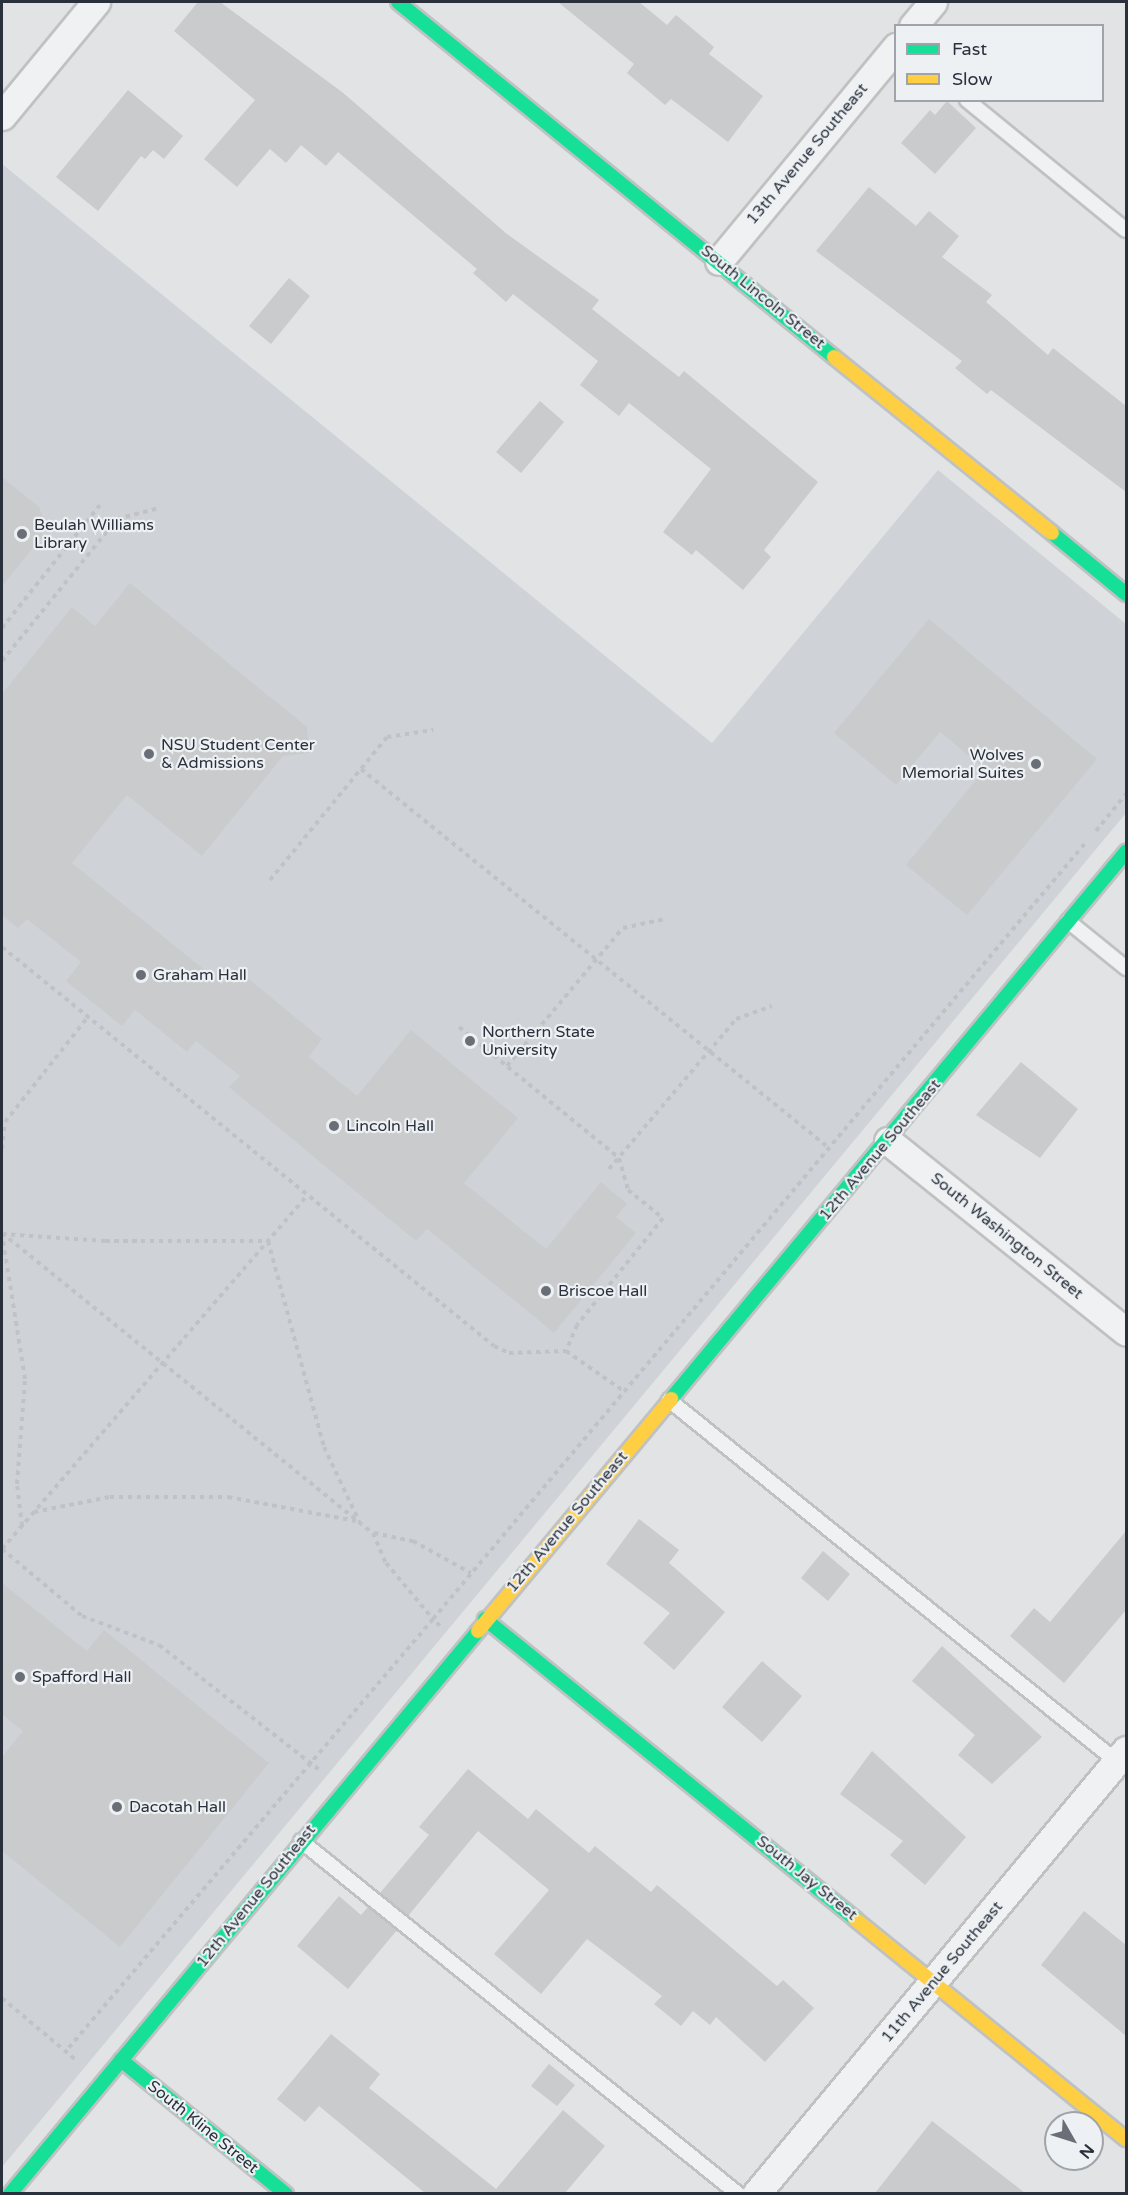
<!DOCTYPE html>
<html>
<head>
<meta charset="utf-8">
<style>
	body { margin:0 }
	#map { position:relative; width:1128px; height:2195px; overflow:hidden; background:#e1e3e5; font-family:"Varela Round",sans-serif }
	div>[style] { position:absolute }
	.built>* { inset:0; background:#cfd3d8 }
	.building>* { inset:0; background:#c9cbcd }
	.path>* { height:4px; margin-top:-2px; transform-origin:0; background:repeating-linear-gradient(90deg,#c1c2c5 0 4.5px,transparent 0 9px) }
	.roads { filter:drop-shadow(2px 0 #bfc1c3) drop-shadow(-2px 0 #bfc1c3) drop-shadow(0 2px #bfc1c3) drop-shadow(0 -2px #bfc1c3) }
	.lane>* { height:14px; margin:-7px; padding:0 7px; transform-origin:7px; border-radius:7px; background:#eff1f2 }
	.street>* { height:27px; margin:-13.5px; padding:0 13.5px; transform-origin:13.5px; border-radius:13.5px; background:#eff1f2 }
	.fast>* { height:14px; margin:-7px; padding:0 7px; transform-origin:7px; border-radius:7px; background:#16e098 }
	.slow>* { height:14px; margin:-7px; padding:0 7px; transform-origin:7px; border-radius:7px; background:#ffcf43 }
	.dots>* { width:16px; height:16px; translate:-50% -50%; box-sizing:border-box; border:3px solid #eef1f4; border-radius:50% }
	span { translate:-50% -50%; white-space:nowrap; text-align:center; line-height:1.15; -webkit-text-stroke:4.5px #eef1f4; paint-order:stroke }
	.street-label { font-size:16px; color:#2a313c }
	.poi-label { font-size:16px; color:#2a313c }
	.left { translate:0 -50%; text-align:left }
	.right { translate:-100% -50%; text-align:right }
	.frame { position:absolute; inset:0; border:3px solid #2a313c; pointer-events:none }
	.legend { position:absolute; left:894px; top:24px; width:210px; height:78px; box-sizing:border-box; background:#eef1f4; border:2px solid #a0a4aa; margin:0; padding:8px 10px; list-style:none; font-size:18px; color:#2a313c }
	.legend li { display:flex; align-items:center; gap:12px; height:30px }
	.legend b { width:30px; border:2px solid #a0a4aa }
	.north { position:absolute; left:1044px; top:2111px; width:60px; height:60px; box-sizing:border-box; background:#eef1f4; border:2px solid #a0a4aa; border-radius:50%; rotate:129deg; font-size:16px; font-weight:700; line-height:24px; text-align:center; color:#2a313c }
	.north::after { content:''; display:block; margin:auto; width:21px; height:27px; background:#6a6f77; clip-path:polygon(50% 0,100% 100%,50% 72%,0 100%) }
</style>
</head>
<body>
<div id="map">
	<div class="built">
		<div style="clip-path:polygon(2px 164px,712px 743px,938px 470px,1126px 624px,1126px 813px,2px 2167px)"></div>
	</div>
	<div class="building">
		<div style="clip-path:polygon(198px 2px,220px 2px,342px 92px,507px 234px,599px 300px,592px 309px,679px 377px,684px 371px,818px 482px,764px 550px,771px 557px,743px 590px,696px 550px,692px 555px,663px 532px,711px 469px,629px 403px,619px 416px,580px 385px,598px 361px,513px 294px,506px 302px,473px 273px,477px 269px,338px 152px,326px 166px,301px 145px,286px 163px,270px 149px,237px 187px,204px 159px,255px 100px,174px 31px)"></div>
		<div style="clip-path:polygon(558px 2px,639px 2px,667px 25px,676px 15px,714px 47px,709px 54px,763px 96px,728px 142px,671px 99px,665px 105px,627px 73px,634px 64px)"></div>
		<div style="clip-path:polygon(128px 90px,183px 136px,164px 159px,153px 150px,145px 159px,141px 156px,98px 211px,56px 177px)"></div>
		<div style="clip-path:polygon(947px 101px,976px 128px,935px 174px,901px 143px,930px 110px,935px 115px)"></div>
		<div style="clip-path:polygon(869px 187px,916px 226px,929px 211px,959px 236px,942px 257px,992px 295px,986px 302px,1048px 355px,1053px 348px,1126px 406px,1126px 492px,991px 390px,987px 394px,955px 368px,962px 361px,816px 251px)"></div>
		<div style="clip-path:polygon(289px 278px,310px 296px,271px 344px,249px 326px)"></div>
		<div style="clip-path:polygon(540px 401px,564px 422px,521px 473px,496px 452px)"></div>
		<div style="clip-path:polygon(2px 477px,39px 507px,45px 524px,41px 538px,2px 586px)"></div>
		<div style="clip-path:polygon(130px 583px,307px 727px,309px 753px,283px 756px,202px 856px,127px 795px,72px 863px,222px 984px,235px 968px,322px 1039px,309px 1057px,357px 1096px,411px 1030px,518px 1118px,464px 1183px,546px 1249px,601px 1182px,627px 1204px,616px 1217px,636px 1233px,554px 1333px,427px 1229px,416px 1241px,229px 1087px,240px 1076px,196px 1041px,187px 1052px,135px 1010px,122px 1026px,66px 981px,81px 962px,27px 919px,18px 928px,2px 915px,2px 694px,72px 607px,95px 626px)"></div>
		<div style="clip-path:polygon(929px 619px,1097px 759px,967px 915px,906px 865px,985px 769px,940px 732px,896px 785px,834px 733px)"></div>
		<div style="clip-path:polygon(1021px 1062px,1078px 1109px,1040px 1158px,976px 1115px)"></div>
		<div style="clip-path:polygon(639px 1519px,679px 1550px,669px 1563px,725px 1612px,674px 1670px,643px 1643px,670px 1613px,606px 1564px)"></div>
		<div style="clip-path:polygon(1126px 1531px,1126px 1610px,1064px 1683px,1010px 1636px,1034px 1608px,1050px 1622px)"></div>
		<div style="clip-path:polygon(823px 1551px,850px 1574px,828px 1601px,801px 1578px)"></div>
		<div style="clip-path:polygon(2px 1583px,87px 1651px,104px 1630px,269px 1763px,120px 1947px,2px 1851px,2px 1757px,23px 1731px,2px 1714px)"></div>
		<div style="clip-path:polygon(942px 1646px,1042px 1737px,992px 1784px,958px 1755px,975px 1735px,912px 1681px)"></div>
		<div style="clip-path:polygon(762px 1661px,802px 1696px,762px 1742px,722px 1707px)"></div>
		<div style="clip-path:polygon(872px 1751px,966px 1837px,925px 1885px,890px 1855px,903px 1841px,840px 1794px)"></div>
		<div style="clip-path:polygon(468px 1769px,528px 1819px,536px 1809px,589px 1853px,595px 1846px,651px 1892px,657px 1885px,777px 1986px,783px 1980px,814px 2008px,765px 2062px,716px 2017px,710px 2025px,693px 2011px,681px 2026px,654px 2004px,662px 1996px,587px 1939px,541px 1994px,494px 1954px,549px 1890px,478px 1831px,408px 1916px,380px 1893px,429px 1835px,419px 1827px)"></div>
		<div style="clip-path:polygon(339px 1896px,361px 1915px,368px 1907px,397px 1930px,348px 1989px,297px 1946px)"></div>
		<div style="clip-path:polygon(1084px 1911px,1126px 1945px,1126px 2036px,1041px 1965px)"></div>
		<div style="clip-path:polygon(331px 2034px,380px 2074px,369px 2088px,496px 2189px,563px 2110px,605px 2146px,565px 2193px,425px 2193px,319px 2106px,305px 2122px,277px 2099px)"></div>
		<div style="clip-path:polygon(549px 2064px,575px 2085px,557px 2106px,531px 2086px)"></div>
		<div style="clip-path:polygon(932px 2121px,1025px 2193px,875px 2193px)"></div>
	</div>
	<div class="path">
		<div style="left:2px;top:628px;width:157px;rotate:-51.5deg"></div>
		<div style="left:2px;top:661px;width:183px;rotate:-51deg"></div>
		<div style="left:117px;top:519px;width:43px;rotate:-14.7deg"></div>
		<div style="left:361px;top:769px;width:602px;rotate:39deg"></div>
		<div style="left:1096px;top:831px;width:48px;rotate:-51deg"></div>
		<div style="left:270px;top:880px;width:185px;rotate:-50.7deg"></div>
		<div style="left:387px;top:737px;width:47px;rotate:-8.7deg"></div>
		<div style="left:2px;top:947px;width:633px;rotate:39.04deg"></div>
		<div style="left:494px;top:1346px;width:17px;rotate:25deg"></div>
		<div style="left:509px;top:1353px;width:57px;rotate:-2deg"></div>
		<div style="left:566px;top:1351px;width:72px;rotate:34.8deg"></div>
		<div style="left:459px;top:1027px;width:207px;rotate:39.3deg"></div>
		<div style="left:619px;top:1158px;width:33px;rotate:74deg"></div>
		<div style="left:628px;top:1190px;width:45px;rotate:38.7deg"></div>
		<div style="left:663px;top:1218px;width:137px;rotate:128.8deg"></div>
		<div style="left:577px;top:1325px;width:28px;rotate:113deg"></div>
		<div style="left:507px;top:1066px;width:180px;rotate:-50deg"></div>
		<div style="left:623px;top:928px;width:43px;rotate:-12.1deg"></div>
		<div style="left:2px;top:1149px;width:27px;rotate:-84deg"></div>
		<div style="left:5px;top:1122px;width:134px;rotate:-51.7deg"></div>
		<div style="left:609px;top:1169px;width:197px;rotate:-49.7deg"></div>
		<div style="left:736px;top:1019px;width:38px;rotate:-20deg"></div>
		<div style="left:2px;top:1233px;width:477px;rotate:39deg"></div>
		<div style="left:373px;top:1533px;width:33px;rotate:67deg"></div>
		<div style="left:386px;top:1563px;width:73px;rotate:50deg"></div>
		<div style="left:433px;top:1619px;width:567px;rotate:130.35deg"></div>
		<div style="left:34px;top:1512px;width:77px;rotate:-11.2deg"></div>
		<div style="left:110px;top:1497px;width:118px"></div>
		<div style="left:228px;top:1497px;width:130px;rotate:10.6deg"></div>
		<div style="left:22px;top:1526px;width:42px;rotate:-96.8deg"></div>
		<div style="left:17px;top:1484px;width:105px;rotate:-85.6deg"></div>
		<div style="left:25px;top:1379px;width:147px;rotate:-99deg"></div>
		<div style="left:2px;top:1234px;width:103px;rotate:3.9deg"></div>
		<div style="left:105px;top:1241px;width:163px"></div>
		<div style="left:268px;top:1241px;width:213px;rotate:74.8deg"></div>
		<div style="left:324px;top:1447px;width:82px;rotate:64.7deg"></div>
		<div style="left:374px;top:1533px;width:40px;rotate:12deg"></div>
		<div style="left:413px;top:1541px;width:66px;rotate:28.9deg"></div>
		<div style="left:2px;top:1549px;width:468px;rotate:-49.2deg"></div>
		<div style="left:2px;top:1549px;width:104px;rotate:39.9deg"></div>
		<div style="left:82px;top:1616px;width:82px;rotate:20.6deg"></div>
		<div style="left:159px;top:1645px;width:202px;rotate:37.9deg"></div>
		<div style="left:440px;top:1626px;width:10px;rotate:-135deg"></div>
		<div style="left:433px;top:1619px;width:1016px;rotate:-49.95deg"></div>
		<div style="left:2px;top:1998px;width:98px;rotate:40deg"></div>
	</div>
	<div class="roads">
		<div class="lane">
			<div style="left:967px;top:100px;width:205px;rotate:39.3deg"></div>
			<div style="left:1068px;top:921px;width:75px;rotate:39deg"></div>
			<div style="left:669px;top:1400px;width:580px;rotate:38.91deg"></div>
			<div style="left:301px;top:1841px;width:562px;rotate:38.93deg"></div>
		</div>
		<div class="street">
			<div style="left:913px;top:26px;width:31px;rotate:-50deg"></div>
			<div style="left:2px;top:116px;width:148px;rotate:-50.5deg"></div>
			<div style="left:719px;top:261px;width:278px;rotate:-50.4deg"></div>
			<div style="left:888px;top:1141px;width:305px;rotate:38.7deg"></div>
			<div style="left:756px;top:2194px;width:578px;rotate:-50.19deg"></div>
		</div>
		<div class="fast">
			<div style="left:398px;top:2px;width:562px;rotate:39.15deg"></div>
			<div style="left:1052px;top:533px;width:96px;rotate:39.5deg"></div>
			<div style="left:671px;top:1399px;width:712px;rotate:-50.25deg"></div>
			<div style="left:485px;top:1619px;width:476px;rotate:39deg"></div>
			<div style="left:121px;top:2060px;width:213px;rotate:39.1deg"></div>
			<div style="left:10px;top:2194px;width:732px;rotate:-50.26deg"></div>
		</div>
		<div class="slow">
			<div style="left:834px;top:357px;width:280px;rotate:38.9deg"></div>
			<div style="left:478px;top:1631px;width:302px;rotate:-50.2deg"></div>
			<div style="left:855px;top:1919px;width:349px;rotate:39.1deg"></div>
		</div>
	</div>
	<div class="dots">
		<div style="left:22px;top:534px;background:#6a6f77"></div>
		<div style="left:149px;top:754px;background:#6a6f77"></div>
		<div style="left:1036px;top:764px;background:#6a6f77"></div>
		<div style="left:141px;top:975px;background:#6a6f77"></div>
		<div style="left:470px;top:1041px;background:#6a6f77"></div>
		<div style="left:334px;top:1126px;background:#6a6f77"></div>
		<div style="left:546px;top:1291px;background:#6a6f77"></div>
		<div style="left:20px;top:1677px;background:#6a6f77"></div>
		<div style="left:117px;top:1807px;background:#6a6f77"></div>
	</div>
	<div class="street-label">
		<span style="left:807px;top:154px;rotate:-50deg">13th Avenue Southeast</span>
		<span style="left:763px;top:297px;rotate:39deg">South Lincoln Street</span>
		<span style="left:880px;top:1150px;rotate:-50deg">12th Avenue Southeast</span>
		<span style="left:1007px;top:1236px;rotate:39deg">South Washington Street</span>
		<span style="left:567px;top:1522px;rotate:-50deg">12th Avenue Southeast</span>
		<span style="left:807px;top:1878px;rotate:39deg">South Jay Street</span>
		<span style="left:256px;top:1896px;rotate:-51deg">12th Avenue Southeast</span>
		<span style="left:942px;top:1972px;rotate:-50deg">11th Avenue Southeast</span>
		<span style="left:203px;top:2127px;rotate:39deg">South Kline Street</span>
	</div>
	<div class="poi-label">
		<span class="left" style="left:34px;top:534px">Beulah Williams<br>Library</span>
		<span class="left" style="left:161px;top:754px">NSU Student Center<br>&amp; Admissions</span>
		<span class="right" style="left:1024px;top:764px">Wolves<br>Memorial Suites</span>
		<span class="left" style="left:153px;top:975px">Graham Hall</span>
		<span class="left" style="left:482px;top:1041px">Northern State<br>University</span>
		<span class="left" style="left:346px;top:1126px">Lincoln Hall</span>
		<span class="left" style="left:558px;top:1291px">Briscoe Hall</span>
		<span class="left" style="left:32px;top:1677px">Spafford Hall</span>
		<span class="left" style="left:129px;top:1807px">Dacotah Hall</span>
	</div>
	<div class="frame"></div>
	<ul class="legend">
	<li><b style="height:8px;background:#16e098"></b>Fast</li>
	<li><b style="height:8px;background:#ffcf43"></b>Slow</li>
	</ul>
	<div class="north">N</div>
</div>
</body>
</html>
